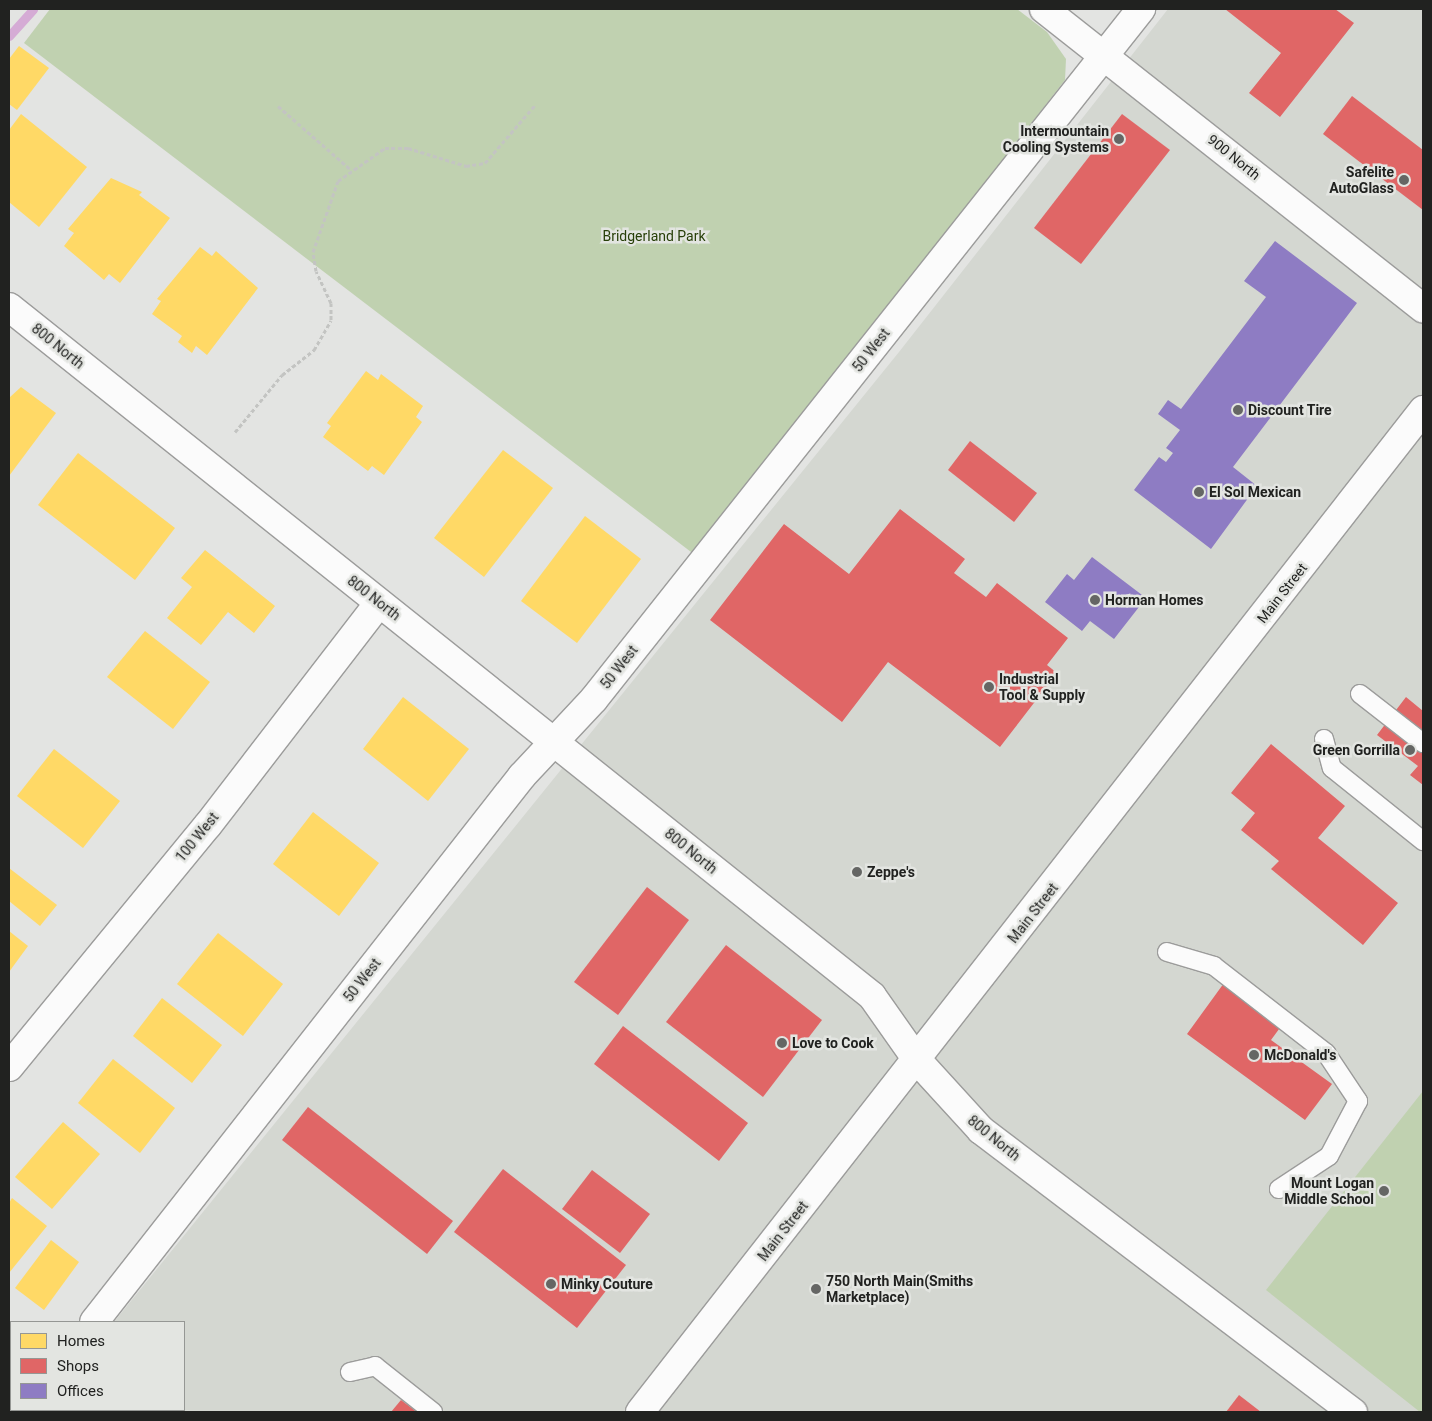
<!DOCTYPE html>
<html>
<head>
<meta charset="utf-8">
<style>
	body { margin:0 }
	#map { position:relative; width:1432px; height:1421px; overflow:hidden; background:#e3e4e2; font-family:Roboto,sans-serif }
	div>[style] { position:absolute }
	.built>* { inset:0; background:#d4d7d1 }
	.green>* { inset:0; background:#c0d1b0 }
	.homes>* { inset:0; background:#ffd966 }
	.shops>* { inset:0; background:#e06666 }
	.offices>* { inset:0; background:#8e7cc3 }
	.stream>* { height:9px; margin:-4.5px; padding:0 4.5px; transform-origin:4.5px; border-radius:4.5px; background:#d5abd5 }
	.path>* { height:3px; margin-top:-1.5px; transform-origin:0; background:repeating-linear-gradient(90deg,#c3c4c2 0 4px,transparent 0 6.5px) }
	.roads { filter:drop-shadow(1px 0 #9c9c9b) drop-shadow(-1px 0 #9c9c9b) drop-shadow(0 1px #9c9c9b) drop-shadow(0 -1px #9c9c9b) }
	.lane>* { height:18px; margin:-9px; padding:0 9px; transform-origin:9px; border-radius:9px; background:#fbfbfb }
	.street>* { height:28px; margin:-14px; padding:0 14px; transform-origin:14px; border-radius:14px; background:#fbfbfb }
	.primary>* { height:28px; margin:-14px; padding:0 14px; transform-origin:14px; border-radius:14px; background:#fbfbfb }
	.dots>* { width:14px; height:14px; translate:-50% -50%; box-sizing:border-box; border:2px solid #e3e5e1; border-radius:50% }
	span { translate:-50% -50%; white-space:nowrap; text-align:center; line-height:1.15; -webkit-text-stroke:5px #e3e5e1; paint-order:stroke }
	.poi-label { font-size:14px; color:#212220; font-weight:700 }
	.right { translate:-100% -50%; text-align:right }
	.left { translate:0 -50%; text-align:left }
	.street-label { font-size:14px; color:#212220 }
	.park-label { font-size:14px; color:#273f08 }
	.frame { position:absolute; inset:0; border:10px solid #212220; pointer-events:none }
	.legend { position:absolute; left:10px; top:1321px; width:175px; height:90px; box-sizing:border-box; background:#e3e5e1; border:1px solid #959794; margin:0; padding:6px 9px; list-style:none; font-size:15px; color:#212220 }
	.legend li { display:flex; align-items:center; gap:10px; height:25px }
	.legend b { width:25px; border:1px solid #959794 }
</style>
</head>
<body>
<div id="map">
	<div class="built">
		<div style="clip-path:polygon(1168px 9px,1423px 9px,1423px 1412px,41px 1412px,184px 1410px,184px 1322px,114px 1322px,899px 352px)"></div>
	</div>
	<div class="green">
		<div style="clip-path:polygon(50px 9px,1017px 9px,1047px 32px,1066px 59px,1065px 80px,695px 555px,24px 43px)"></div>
		<div style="clip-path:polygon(1423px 1091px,1423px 1412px,1420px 1412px,1266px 1290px)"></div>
	</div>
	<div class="homes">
		<div style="clip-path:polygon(19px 46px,49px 68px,17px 110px,9px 104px,9px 59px)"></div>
		<div style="clip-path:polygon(21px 114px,87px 167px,39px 227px,9px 202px,9px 130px)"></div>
		<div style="clip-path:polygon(111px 178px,142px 192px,139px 195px,170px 218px,120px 283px,109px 274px,104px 280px,64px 246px,74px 233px,68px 229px)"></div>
		<div style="clip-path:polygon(200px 247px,212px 256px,216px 251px,258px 288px,207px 355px,196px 346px,192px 353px,178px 342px,182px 336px,152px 314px,161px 301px,157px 299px)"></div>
		<div style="clip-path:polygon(366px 371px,378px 380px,381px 374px,423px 406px,416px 417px,422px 422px,384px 475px,372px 466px,368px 471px,323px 437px,331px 426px,327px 423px)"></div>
		<div style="clip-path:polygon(21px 387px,56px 413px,9px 476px,9px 398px)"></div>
		<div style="clip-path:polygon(503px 450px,553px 488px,484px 577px,434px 538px)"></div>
		<div style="clip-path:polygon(78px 453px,175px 528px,135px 580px,38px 505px)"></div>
		<div style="clip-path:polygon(585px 516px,641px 559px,577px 643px,521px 601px)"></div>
		<div style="clip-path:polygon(205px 550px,275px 606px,254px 633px,228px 612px,201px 645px,167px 618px,192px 587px,181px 578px)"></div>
		<div style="clip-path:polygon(145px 631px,210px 682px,173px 729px,107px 677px)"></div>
		<div style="clip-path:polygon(403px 697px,469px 749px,428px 801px,363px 749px)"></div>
		<div style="clip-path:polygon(54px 749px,120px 801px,83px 848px,17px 796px)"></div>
		<div style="clip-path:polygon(313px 812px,379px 863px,339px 916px,273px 864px)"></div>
		<div style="clip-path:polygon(9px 868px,57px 905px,40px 926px,9px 901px)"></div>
		<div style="clip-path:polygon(9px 931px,28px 946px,9px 972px)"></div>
		<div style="clip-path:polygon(218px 933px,283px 984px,243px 1036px,177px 984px)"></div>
		<div style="clip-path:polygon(162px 998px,222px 1045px,192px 1083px,133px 1036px)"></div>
		<div style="clip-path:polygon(113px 1059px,175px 1108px,140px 1153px,78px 1103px)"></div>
		<div style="clip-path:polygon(63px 1122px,100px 1154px,52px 1209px,15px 1177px)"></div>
		<div style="clip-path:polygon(12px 1198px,47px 1226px,9px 1273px,9px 1203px)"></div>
		<div style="clip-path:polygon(51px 1240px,79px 1262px,44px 1310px,15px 1288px)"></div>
	</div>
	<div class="shops">
		<div style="clip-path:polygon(1225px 9px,1335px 9px,1354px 23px,1280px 117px,1249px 93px,1281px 53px)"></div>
		<div style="clip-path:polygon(1352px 96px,1423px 150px,1423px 210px,1323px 134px)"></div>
		<div style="clip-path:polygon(1122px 114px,1170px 150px,1081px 264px,1034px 228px)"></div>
		<div style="clip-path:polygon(970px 441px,1037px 493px,1014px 522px,948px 470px)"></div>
		<div style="clip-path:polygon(900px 509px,965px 559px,954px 573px,986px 597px,997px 583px,1068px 638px,1047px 665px,1057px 673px,1000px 747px,888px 662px,842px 722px,710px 620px,784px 524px,849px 574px)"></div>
		<div style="clip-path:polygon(1406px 697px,1423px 711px,1423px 785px,1410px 775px,1418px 766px,1377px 735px)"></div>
		<div style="clip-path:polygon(1271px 744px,1345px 806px,1318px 838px,1398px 903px,1363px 945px,1271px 869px,1279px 861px,1241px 830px,1255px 813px,1231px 793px)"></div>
		<div style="clip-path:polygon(647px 887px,689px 920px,618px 1015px,574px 982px)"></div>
		<div style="clip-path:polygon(726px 945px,822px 1020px,763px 1097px,666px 1022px)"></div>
		<div style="clip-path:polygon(1224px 983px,1282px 1025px,1271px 1040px,1332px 1084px,1305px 1120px,1187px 1034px)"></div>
		<div style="clip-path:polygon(623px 1026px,748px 1123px,719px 1161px,594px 1064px)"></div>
		<div style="clip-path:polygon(308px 1107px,453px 1221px,427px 1254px,282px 1140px)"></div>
		<div style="clip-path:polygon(503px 1169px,626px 1265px,577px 1328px,454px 1232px)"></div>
		<div style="clip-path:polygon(592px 1170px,650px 1214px,620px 1253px,562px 1209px)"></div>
		<div style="clip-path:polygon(1239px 1395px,1261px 1412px,1226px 1412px)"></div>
		<div style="clip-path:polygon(401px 1400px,417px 1412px,391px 1412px)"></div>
		<div style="clip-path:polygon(96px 1410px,124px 1410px,127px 1412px,94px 1412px)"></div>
	</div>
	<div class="offices">
		<div style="clip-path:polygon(1275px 241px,1357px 303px,1233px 467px,1257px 486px,1211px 549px,1134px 490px,1159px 457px,1166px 462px,1173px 453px,1166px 448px,1180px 430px,1158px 414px,1168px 400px,1181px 409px,1266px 297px,1244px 281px)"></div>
		<div style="clip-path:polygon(1092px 557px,1146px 598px,1114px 639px,1090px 621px,1082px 631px,1045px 602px,1067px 574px,1074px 580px)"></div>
	</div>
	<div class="stream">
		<div style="left:9px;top:36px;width:36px;rotate:-48deg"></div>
	</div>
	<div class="path">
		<div style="left:278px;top:106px;width:96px;rotate:41.2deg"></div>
		<div style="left:235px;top:432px;width:74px;rotate:-50.5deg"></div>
		<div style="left:282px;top:375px;width:41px;rotate:-38deg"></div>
		<div style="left:314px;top:350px;width:34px;rotate:-60deg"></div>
		<div style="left:331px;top:320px;width:17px;rotate:-90deg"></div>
		<div style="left:331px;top:303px;width:35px;rotate:-115deg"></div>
		<div style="left:316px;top:271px;width:19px;rotate:-99deg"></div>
		<div style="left:313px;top:252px;width:75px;rotate:-70.6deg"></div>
		<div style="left:338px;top:181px;width:57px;rotate:-35.1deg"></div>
		<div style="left:385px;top:148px;width:23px"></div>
		<div style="left:408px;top:148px;width:61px;rotate:17.2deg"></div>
		<div style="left:466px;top:166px;width:19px;rotate:-9deg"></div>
		<div style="left:485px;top:163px;width:78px;rotate:-49.2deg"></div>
	</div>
	<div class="roads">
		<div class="lane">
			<div style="left:1360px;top:694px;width:80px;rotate:37.9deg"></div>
			<div style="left:1324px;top:739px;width:30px;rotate:75deg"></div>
			<div style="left:1332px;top:768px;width:117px;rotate:38.7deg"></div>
			<div style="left:1167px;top:952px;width:49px;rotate:16.6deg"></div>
			<div style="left:1214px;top:966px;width:142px;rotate:37.8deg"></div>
			<div style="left:1326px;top:1053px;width:58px;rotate:56.3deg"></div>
			<div style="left:1358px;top:1101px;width:62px;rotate:117.8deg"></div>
			<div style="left:1329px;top:1156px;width:60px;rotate:146.6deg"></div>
			<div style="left:350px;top:1372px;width:26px;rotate:-13deg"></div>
			<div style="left:375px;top:1366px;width:74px;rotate:38.4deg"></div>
		</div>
		<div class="street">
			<div style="left:1044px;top:9px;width:483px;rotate:38.3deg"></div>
			<div style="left:9px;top:307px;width:1104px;rotate:38.6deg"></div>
			<div style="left:872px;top:996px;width:78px;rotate:54.9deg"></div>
			<div style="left:917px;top:1060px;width:95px;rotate:47.6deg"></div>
			<div style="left:981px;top:1130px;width:467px;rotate:37.2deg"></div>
			<div style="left:9px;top:1067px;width:313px;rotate:-50.6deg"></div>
			<div style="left:208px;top:825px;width:280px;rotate:-52.4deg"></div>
			<div style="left:94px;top:1322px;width:694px;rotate:-51.91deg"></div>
			<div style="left:522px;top:776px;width:105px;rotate:-46.9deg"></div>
			<div style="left:594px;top:699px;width:881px;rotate:-51.59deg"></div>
			<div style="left:24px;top:1412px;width:3px;rotate:-45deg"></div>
		</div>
		<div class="primary">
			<div style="left:640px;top:1412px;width:1272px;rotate:-51.99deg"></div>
		</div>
	</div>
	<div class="dots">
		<div style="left:1119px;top:139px;background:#656664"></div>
		<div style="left:1404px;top:180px;background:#656664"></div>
		<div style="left:1238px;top:410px;background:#656664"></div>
		<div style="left:1199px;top:492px;background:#656664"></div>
		<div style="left:1095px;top:600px;background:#656664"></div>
		<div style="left:989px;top:687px;background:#656664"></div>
		<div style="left:1410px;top:750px;background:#656664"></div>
		<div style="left:857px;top:872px;background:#656664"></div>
		<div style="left:782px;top:1043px;background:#656664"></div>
		<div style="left:1254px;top:1055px;background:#656664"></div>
		<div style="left:1384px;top:1191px;background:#656664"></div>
		<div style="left:551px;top:1284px;background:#656664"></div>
		<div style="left:816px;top:1289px;background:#656664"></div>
	</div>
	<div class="poi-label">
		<span class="right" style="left:1109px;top:139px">Intermountain<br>Cooling Systems</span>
		<span class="right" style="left:1394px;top:180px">Safelite<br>AutoGlass</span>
		<span class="left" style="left:1248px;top:410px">Discount Tire</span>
		<span class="left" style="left:1209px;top:492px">El Sol Mexican</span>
		<span class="left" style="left:1105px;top:600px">Horman Homes</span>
		<span class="left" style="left:999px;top:687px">Industrial<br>Tool &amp; Supply</span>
		<span class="right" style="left:1400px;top:750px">Green Gorrilla</span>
		<span class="left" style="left:867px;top:872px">Zeppe's</span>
		<span class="left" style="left:792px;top:1043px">Love to Cook</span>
		<span class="left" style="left:1264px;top:1055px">McDonald's</span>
		<span class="right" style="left:1374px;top:1191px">Mount Logan<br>Middle School</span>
		<span class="left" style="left:826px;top:1289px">750 North Main(Smiths<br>Marketplace)</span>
		<span class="left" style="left:561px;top:1284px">Minky Couture</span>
	</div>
	<div class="street-label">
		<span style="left:1234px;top:157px;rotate:39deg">900 North</span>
		<span style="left:58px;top:346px;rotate:39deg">800 North</span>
		<span style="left:871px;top:350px;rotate:-52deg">50 West</span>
		<span style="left:1282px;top:593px;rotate:-52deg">Main Street</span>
		<span style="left:374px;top:598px;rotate:38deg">800 North</span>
		<span style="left:619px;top:667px;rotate:-52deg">50 West</span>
		<span style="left:197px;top:837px;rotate:-51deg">100 West</span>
		<span style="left:691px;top:851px;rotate:39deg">800 North</span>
		<span style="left:1033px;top:913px;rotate:-52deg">Main Street</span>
		<span style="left:362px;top:980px;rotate:-52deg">50 West</span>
		<span style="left:994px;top:1138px;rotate:39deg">800 North</span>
		<span style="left:783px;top:1231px;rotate:-52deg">Main Street</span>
	</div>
	<div class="park-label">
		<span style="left:654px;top:236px">Bridgerland Park</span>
	</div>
	<div class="frame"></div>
	<ul class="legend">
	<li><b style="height:14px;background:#ffd966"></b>Homes</li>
	<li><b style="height:14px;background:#e06666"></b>Shops</li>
	<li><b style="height:14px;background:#8e7cc3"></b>Offices</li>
	</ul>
</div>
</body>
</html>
